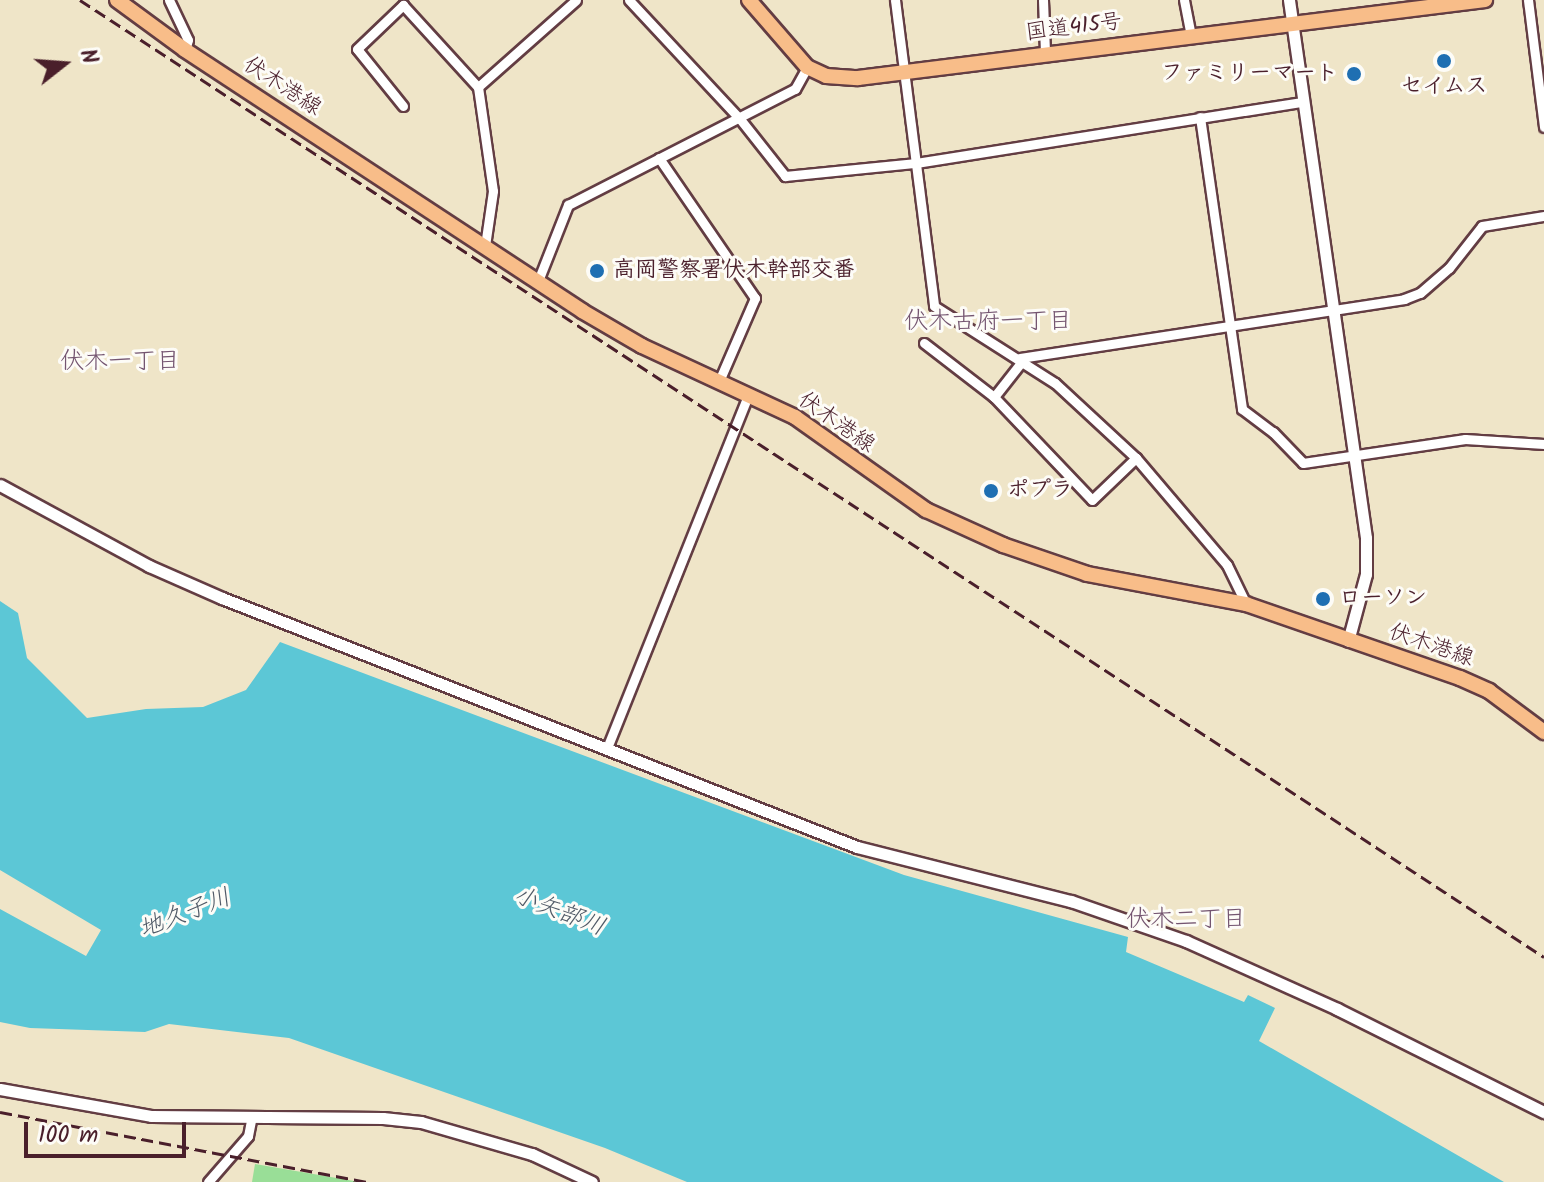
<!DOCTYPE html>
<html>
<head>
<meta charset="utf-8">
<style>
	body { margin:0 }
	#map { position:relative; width:1544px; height:1182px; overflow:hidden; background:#efe5c8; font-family:Kalam,"Klee One",sans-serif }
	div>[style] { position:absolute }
	.green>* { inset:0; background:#99de97 }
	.water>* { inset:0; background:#5cc7d6 }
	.roads { filter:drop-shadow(2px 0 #633d43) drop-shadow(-2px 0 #633d43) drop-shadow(0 2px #633d43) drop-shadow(0 -2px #633d43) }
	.minor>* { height:9px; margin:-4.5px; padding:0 4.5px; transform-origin:4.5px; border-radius:4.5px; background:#fff }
	.tertiary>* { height:11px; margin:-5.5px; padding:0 5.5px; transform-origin:5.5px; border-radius:5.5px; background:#fff }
	.primary>* { height:14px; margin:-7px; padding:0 7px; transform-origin:7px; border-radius:7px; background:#f8bd89 }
	.trunk>* { height:14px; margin:-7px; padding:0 7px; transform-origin:7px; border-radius:7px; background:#f8bd89 }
	.rail>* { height:3px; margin-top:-1.5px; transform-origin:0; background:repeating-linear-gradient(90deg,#4a1f2b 0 12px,transparent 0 18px) }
	.dots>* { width:22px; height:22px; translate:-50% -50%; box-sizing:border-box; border:4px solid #fdfcf7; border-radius:50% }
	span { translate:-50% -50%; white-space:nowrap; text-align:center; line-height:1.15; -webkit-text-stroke:6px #fdfcf7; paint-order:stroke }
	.street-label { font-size:22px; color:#4a1f2b }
	.poi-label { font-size:22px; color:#4a1f2b; font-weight:700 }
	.right { translate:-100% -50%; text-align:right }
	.left { translate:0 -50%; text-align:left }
	.neighbourhood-label { font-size:24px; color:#745570 }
	.water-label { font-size:24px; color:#505a67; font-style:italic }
	.north { position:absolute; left:24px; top:24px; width:80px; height:80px; -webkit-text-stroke:6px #fdfcf7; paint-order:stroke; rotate:73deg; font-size:22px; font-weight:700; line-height:32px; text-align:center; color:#4a1f2b }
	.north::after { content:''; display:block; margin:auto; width:28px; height:36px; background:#4a1f2b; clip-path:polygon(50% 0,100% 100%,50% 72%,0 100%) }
	.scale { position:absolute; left:24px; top:1122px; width:162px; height:36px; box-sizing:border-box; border:4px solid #4a1f2b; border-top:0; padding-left:10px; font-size:24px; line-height:28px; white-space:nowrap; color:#4a1f2b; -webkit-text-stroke:6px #fdfcf7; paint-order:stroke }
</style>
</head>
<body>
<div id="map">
	<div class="green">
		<div style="clip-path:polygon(255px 1164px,360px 1182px,252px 1182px)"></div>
	</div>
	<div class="water">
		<div style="clip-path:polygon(0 601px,18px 613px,27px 658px,87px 718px,146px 709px,203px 707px,246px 690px,280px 642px,904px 875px,1128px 937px,1126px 952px,1244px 1002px,1248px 995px,1275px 1008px,1259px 1041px,1504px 1182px,687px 1182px,605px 1148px,289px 1038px,169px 1024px,145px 1032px,30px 1028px,0 1022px,0 909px,86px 956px,101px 930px,0 870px)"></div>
	</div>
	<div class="roads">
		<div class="minor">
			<div style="left:169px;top:0;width:44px;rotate:64.6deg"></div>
			<div style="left:188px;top:40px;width:10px;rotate:107deg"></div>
			<div style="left:629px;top:0;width:163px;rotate:47deg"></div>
			<div style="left:740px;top:119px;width:73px;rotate:51.7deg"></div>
			<div style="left:785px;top:176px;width:132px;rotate:-5.7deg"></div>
			<div style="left:916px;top:163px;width:391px;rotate:-9deg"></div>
			<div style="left:895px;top:0;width:308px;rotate:82.7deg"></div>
			<div style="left:934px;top:306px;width:143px;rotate:32.5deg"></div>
			<div style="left:1055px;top:383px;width:110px;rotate:42.8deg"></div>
			<div style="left:1136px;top:458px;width:140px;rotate:49.6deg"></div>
			<div style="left:1227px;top:565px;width:43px;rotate:64deg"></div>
			<div style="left:1043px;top:0;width:53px;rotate:87.8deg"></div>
			<div style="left:1184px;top:0;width:37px;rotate:79deg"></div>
			<div style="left:1528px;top:0;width:128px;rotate:82.8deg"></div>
			<div style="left:478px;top:87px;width:131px;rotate:-41.6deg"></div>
			<div style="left:403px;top:106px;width:73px;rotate:-128.9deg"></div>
			<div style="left:357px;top:49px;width:64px;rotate:-43.7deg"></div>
			<div style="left:403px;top:5px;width:111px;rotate:47.6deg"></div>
			<div style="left:478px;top:87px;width:105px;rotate:81.8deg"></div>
			<div style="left:493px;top:191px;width:56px;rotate:98.3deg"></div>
			<div style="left:1200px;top:117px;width:295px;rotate:81.8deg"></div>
			<div style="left:1242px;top:409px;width:39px;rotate:37deg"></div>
			<div style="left:1273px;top:432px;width:43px;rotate:45.9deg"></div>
			<div style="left:1303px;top:463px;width:164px;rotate:-8.4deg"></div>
			<div style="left:1465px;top:439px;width:79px;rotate:3.6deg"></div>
			<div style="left:659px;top:158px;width:170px;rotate:55.6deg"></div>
			<div style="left:755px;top:298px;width:90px;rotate:113.4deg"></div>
			<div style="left:538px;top:281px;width:82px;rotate:-68.5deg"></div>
			<div style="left:568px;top:205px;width:255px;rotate:-27.1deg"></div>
			<div style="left:795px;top:89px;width:25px;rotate:-61deg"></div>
			<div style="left:924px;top:343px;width:88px;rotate:37.6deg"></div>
			<div style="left:994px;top:397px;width:142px;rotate:46.4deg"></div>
			<div style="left:1092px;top:500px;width:61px;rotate:-43.7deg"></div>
			<div style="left:1020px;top:358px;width:389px;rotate:-8.7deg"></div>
			<div style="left:1404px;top:299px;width:17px;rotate:-21deg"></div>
			<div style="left:1420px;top:293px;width:38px;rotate:-41deg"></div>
			<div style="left:1449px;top:268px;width:53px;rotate:-51.8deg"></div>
			<div style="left:1482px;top:226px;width:63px;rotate:-9.2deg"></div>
			<div style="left:994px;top:397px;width:47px;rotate:-51.9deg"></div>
			<div style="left:607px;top:748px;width:380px;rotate:-68.2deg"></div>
			<div style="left:208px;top:1182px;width:61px;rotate:-49deg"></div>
			<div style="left:248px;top:1136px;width:20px;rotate:-79deg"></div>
		</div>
		<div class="tertiary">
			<div style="left:1289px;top:0;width:543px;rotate:81.85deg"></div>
			<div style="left:1366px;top:538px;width:36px;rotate:90deg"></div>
			<div style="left:1366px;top:574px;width:69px;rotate:105deg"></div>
			<div style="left:0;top:485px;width:170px;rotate:28.5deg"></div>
			<div style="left:149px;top:566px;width:80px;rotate:23.7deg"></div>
			<div style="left:222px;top:598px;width:682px;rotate:21.41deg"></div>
			<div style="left:857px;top:847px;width:221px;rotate:14.2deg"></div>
			<div style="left:1071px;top:901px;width:122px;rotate:19.2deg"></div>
			<div style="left:1186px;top:941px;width:166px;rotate:24.2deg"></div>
			<div style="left:1337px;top:1009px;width:231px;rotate:26.5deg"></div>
			<div style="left:0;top:1089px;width:153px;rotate:10.1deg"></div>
			<div style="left:151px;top:1116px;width:232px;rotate:0.5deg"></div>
			<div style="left:383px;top:1118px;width:38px;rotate:6deg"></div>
			<div style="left:421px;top:1122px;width:116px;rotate:16.1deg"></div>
			<div style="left:532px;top:1154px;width:66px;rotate:25deg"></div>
		</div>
		<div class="primary">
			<div style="left:117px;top:0;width:84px;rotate:36.3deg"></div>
			<div style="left:185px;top:50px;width:475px;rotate:33.3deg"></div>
			<div style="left:582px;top:311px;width:69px;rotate:30.3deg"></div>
			<div style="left:642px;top:346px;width:169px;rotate:24.9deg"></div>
			<div style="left:795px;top:417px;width:161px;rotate:35.4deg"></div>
			<div style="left:926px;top:510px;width:85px;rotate:24.4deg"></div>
			<div style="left:1003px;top:545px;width:89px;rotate:19deg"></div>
			<div style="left:1087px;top:574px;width:162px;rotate:10.7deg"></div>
			<div style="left:1246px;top:604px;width:226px;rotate:19.1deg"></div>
			<div style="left:1460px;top:678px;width:32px;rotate:24deg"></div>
			<div style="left:1489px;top:691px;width:69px;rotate:36.7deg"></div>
		</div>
		<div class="trunk">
			<div style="left:749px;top:0;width:89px;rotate:49.1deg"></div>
			<div style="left:807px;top:67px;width:21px;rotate:25deg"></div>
			<div style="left:826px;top:76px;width:32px;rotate:4deg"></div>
			<div style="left:858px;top:78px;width:632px;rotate:-7.09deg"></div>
		</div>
	</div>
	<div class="rail">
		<div style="left:80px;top:0;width:1749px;rotate:33.17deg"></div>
		<div style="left:0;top:1112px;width:375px;rotate:10.8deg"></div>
	</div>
	<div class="dots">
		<div style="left:1444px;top:61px;background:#1f6fb2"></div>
		<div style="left:1354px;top:74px;background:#1f6fb2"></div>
		<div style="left:597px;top:271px;background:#1f6fb2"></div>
		<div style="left:991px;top:491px;background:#1f6fb2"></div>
		<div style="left:1323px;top:599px;background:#1f6fb2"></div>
	</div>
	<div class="street-label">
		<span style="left:1074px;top:28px;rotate:-7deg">国道415号</span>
		<span style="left:282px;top:87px;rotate:33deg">伏木港線</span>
		<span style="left:836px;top:423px;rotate:35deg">伏木港線</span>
		<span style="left:1431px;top:646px;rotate:19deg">伏木港線</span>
	</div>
	<div class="poi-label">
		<span class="right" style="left:1338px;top:74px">ファミリーマート</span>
		<span style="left:1444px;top:87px">セイムス</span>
		<span class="left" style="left:613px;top:271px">高岡警察署伏木幹部交番</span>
		<span class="left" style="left:1007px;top:491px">ポプラ</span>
		<span class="left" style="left:1339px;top:599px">ローソン</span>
	</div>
	<div class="neighbourhood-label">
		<span style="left:988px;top:322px">伏木古府一丁目</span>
		<span style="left:120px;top:362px">伏木一丁目</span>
		<span style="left:1186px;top:920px">伏木二丁目</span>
	</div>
	<div class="water-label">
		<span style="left:559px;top:912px;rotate:21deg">小矢部川</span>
		<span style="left:185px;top:914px;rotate:-21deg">地久子川</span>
	</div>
	<div class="north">N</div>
	<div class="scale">100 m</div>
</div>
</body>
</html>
